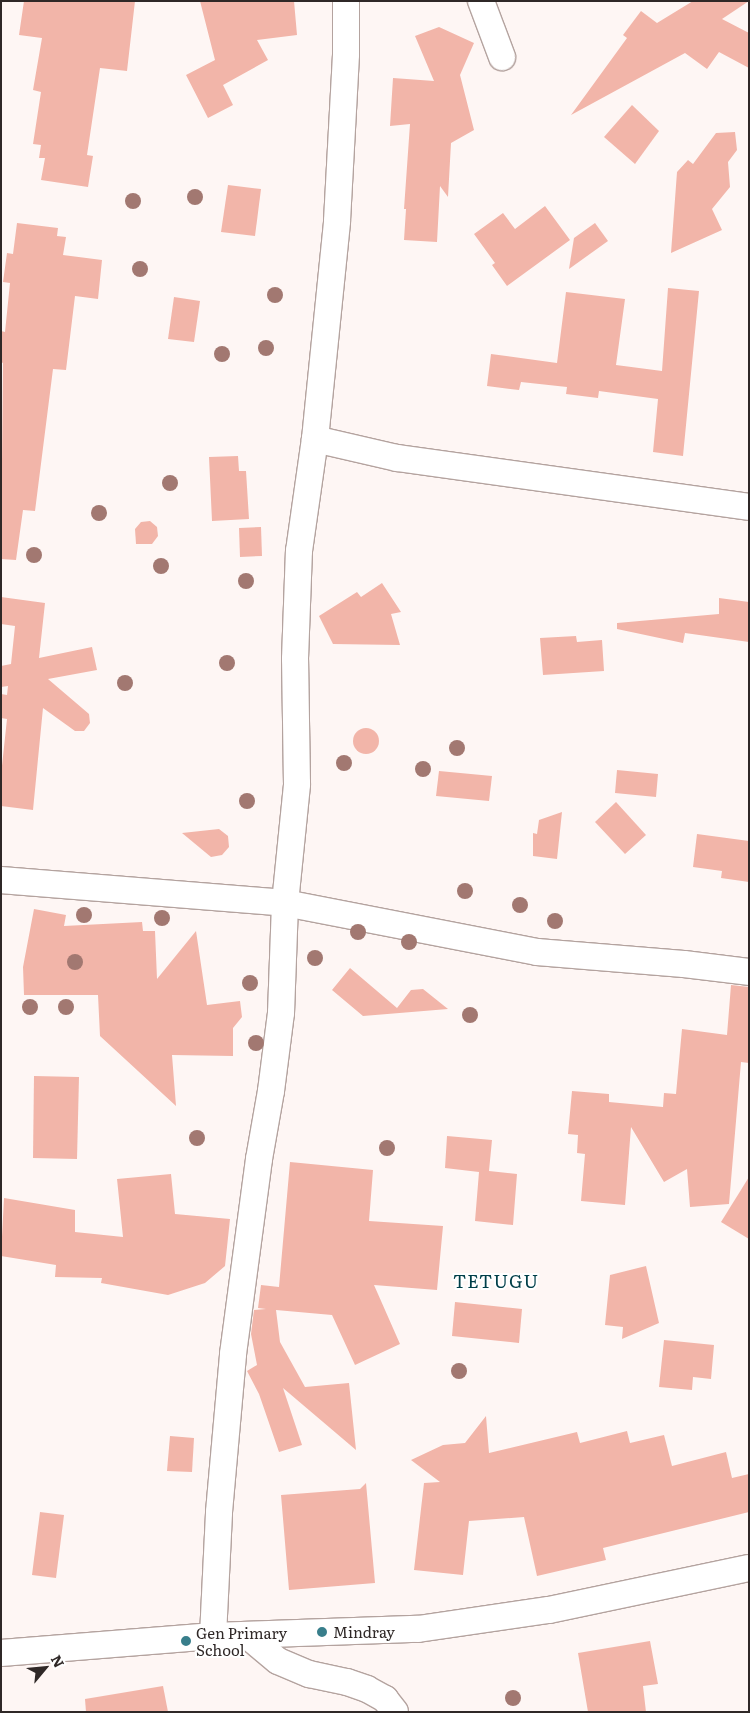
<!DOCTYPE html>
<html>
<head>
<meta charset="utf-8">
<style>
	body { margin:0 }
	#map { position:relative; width:750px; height:1713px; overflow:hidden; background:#fef6f4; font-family:Literata,serif }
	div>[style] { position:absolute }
	.building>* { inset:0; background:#f2b5a9 }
	.round { border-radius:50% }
	.roads { filter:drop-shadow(1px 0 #b4a39f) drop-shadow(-1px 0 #b4a39f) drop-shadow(0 1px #b4a39f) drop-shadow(0 -1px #b4a39f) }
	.street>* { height:26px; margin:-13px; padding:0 13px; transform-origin:13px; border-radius:13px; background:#fff }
	.trees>* { width:16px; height:16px; margin:-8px; border-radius:50%; background:#a27871 }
	.dots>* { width:14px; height:14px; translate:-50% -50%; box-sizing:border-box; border:2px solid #fff; border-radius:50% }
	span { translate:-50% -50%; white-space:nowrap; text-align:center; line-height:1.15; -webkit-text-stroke:4px #fff; paint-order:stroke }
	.poi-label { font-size:15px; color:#2f2827 }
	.left { translate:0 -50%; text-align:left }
	.quarter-label { font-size:18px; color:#003f49; letter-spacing:1px }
	.frame { position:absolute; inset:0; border:2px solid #2f2827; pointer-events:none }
	.north { position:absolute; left:20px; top:1643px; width:50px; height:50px; -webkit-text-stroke:4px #fff; paint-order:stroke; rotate:62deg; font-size:14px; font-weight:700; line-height:20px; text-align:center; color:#2f2827 }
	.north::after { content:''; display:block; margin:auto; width:18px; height:22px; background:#2f2827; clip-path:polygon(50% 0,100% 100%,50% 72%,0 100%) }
</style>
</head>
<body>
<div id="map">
	<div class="building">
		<div style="clip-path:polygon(24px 1px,135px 1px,127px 71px,100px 68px,87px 155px,93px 156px,88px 187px,41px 180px,45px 158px,39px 158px,41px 145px,33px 144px,41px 92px,33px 90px,42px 38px,19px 35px)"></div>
		<div style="clip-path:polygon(200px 1px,294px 1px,297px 35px,257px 40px,268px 60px,223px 85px,233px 105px,208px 118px,186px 75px,215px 60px)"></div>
		<div style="clip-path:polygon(693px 1px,749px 1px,722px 19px,749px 33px,749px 68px,719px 52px,707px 69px,685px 53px,571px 115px,627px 38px,623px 35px,641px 11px,657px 23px)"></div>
		<div style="clip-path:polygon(439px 27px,474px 43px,460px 75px,474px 130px,451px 143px,448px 197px,440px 186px,437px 242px,404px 240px,406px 209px,404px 209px,410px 124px,390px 126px,393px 78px,434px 81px,415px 36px)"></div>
		<div style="clip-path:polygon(632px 105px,659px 131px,635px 164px,604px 137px)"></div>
		<div style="clip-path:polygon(735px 132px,737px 150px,728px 162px,730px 187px,712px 209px,722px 230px,671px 253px,677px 172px,688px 160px,693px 164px,716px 133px)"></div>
		<div style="clip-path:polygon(228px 185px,261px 189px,255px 236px,221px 232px)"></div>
		<div style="clip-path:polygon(545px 206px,570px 240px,507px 286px,492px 265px,495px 263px,474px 234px,503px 213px,515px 229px)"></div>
		<div style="clip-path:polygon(17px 223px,58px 228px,57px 236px,66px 237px,63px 255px,102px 260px,98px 299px,75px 296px,66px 370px,53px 369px,35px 511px,23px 510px,16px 560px,1px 559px,3px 363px,1px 362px,1px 331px,5px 332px,10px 283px,3px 282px,7px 253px,13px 254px)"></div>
		<div style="clip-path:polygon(595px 223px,608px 241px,569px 269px,574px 238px)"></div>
		<div style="clip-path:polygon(668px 288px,699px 291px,683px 456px,653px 452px,658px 399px,599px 391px,598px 398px,566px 394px,567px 387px,521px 382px,519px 390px,487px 386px,491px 354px,557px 363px,566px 292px,625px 299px,616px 365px,662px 371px)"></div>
		<div style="clip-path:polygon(174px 297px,200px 301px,194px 342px,168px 339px)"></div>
		<div style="clip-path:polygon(238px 456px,239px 471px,246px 471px,249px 519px,212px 521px,209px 457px)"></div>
		<div style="clip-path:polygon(150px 521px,157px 527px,158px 536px,152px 544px,136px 544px,135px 529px,141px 522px)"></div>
		<div style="clip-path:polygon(261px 527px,262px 556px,240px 557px,239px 528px)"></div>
		<div style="clip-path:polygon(382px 583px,401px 612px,391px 614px,400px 645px,333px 644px,319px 616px,357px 592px,361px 597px)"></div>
		<div style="clip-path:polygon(1px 597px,45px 603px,39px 658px,92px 647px,97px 670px,48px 679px,89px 714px,90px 723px,84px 731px,75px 731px,43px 708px,33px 810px,1px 806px,1px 775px,7px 719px,1px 718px,1px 694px,7px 695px,8px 686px,1px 687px,1px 666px,11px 664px,15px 626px,1px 624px)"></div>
		<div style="clip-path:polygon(719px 598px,749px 602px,749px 642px,685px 633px,683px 643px,617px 629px,617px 623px,719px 614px)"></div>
		<div style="clip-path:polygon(576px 636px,577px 642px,602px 640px,604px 671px,543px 675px,540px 638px)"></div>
		<div class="round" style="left:353px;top:728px;width:26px;height:26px"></div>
		<div style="clip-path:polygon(617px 770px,658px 774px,656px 797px,615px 793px)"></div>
		<div style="clip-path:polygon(439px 771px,492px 776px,489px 801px,436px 796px)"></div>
		<div style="clip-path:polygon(616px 802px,646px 835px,625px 854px,595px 822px)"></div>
		<div style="clip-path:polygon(562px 812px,557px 859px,533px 856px,533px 833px,537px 834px,539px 820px)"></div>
		<div style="clip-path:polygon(219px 829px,228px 836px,229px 847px,222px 855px,211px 857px,182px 833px)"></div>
		<div style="clip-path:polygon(697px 834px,749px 841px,749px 882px,721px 878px,722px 871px,693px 867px)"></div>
		<div style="clip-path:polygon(34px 909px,66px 915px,64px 926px,142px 922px,143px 931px,155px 931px,157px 979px,196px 931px,207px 1005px,240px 1001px,242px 1017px,233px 1028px,233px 1056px,172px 1055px,176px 1106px,100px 1036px,98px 995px,24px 995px,23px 967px)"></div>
		<div style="clip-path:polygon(350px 968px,397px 1008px,411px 990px,423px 989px,448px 1009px,363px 1016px,332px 990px)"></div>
		<div style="clip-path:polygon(731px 985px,749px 987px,749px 1063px,741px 1062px,729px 1204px,690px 1207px,687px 1169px,664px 1182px,631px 1127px,625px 1205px,581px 1201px,585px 1154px,577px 1153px,578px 1135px,568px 1134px,572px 1091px,609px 1094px,609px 1102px,663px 1107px,664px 1093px,676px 1094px,682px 1029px,727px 1035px)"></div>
		<div style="clip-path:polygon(34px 1076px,79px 1077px,77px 1159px,33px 1158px)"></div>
		<div style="clip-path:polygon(447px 1136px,492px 1140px,489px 1171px,517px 1174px,513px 1225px,475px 1221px,479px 1172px,445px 1168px)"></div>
		<div style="clip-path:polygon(290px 1162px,373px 1170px,369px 1221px,443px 1226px,437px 1290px,374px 1285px,400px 1344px,355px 1365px,332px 1315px,276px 1310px,280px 1342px,305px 1387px,349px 1383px,356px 1450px,283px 1388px,302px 1445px,279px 1452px,259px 1394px,247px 1371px,257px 1365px,251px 1334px,254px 1310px,266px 1309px,258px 1308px,261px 1285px,279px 1287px)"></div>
		<div style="clip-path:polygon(171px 1174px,175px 1214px,230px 1219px,225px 1266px,205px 1283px,168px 1295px,101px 1283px,102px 1278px,55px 1277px,56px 1265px,1px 1256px,4px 1198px,75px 1210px,75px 1232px,123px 1237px,117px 1179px)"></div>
		<div style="clip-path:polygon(749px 1177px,749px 1239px,721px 1222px)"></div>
		<div style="clip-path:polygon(646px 1266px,659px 1323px,622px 1339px,623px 1327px,605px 1325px,610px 1275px)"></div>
		<div style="clip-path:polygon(455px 1302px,522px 1309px,519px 1343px,452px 1336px)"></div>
		<div style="clip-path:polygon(664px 1340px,714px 1345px,711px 1379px,693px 1377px,692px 1390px,659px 1387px)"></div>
		<div style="clip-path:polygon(486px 1416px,489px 1453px,577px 1432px,580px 1443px,627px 1431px,630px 1443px,664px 1435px,672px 1466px,726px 1452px,732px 1478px,749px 1474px,749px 1512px,603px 1548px,606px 1560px,537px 1576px,524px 1517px,469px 1521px,463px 1575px,414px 1570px,424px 1483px,440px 1482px,411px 1460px,443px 1445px,465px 1443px)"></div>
		<div style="clip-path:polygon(170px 1436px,194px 1438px,192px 1472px,167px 1471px)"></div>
		<div style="clip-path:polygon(366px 1483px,375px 1583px,289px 1590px,281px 1495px,360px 1489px)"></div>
		<div style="clip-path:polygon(40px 1512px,64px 1515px,56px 1578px,32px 1575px)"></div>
		<div style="clip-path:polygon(650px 1641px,658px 1684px,643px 1686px,646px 1712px,588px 1712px,578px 1653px)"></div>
		<div style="clip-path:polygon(163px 1686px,168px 1712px,86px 1712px,85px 1699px)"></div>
	</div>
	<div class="roads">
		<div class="street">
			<div style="left:481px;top:1px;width:60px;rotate:69.4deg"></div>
			<div style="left:315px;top:439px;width:84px;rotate:13deg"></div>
			<div style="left:397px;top:458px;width:355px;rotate:7.9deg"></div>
			<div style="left:1px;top:880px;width:285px;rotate:4.6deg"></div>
			<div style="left:285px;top:903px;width:257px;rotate:11deg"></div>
			<div style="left:537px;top:952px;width:147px;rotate:4.7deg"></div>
			<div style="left:684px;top:964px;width:65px;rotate:7deg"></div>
			<div style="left:213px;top:1636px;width:124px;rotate:-87.2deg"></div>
			<div style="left:219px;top:1512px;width:159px;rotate:-84.9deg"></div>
			<div style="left:233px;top:1354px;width:197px;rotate:-82.4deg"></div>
			<div style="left:259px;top:1159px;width:69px;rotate:-80deg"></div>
			<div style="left:271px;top:1091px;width:79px;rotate:-82.7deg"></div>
			<div style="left:281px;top:1013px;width:110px;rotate:-87.9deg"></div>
			<div style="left:285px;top:903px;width:120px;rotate:-84.2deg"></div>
			<div style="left:297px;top:784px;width:125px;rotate:-90.9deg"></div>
			<div style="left:295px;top:659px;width:108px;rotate:-87.9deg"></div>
			<div style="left:299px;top:551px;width:113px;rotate:-81.9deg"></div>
			<div style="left:315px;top:439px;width:219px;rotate:-84.2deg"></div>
			<div style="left:337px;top:221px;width:167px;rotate:-86.9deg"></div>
			<div style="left:346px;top:54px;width:53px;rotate:-90deg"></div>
			<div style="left:248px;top:1636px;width:39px;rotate:40deg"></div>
			<div style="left:278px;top:1661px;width:34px;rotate:23deg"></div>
			<div style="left:309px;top:1674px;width:39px;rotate:12deg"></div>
			<div style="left:347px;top:1682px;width:21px;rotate:19deg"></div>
			<div style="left:367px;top:1689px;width:21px;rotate:29deg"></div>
			<div style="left:385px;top:1699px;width:16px;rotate:52deg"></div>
			<div style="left:1px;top:1653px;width:213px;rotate:-4.6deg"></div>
			<div style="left:213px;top:1636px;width:205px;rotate:-2deg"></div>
			<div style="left:418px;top:1629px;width:132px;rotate:-8.3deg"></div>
			<div style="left:549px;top:1610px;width:204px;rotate:-11.9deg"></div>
		</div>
	</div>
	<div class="trees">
		<div style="left:195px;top:197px"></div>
		<div style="left:133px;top:201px"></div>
		<div style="left:140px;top:269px"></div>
		<div style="left:275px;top:295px"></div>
		<div style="left:266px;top:348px"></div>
		<div style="left:222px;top:354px"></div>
		<div style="left:170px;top:483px"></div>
		<div style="left:99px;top:513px"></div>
		<div style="left:34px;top:555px"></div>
		<div style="left:161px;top:566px"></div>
		<div style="left:246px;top:581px"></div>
		<div style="left:227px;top:663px"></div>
		<div style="left:125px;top:683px"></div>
		<div style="left:457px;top:748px"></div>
		<div style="left:344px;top:763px"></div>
		<div style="left:423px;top:769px"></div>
		<div style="left:247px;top:801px"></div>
		<div style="left:465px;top:891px"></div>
		<div style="left:520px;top:905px"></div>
		<div style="left:84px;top:915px"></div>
		<div style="left:162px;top:918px"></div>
		<div style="left:555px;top:921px"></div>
		<div style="left:358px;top:932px"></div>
		<div style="left:409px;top:942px"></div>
		<div style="left:315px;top:958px"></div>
		<div style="left:75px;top:962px"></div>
		<div style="left:250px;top:983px"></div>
		<div style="left:30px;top:1007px"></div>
		<div style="left:66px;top:1007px"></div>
		<div style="left:470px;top:1015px"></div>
		<div style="left:256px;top:1043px"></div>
		<div style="left:197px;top:1138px"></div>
		<div style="left:387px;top:1148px"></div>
		<div style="left:459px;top:1371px"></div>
		<div style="left:513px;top:1698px"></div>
	</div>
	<div class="dots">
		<div style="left:322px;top:1632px;background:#387e8b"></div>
		<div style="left:186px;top:1641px;background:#387e8b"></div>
	</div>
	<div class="poi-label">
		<span class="left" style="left:196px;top:1641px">Gen Primary<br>School</span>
		<span class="left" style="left:333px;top:1632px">Mindray</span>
	</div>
	<div class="quarter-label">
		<span style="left:496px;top:1281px">TETUGU</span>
	</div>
	<div class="frame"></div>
	<div class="north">N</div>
</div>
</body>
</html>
